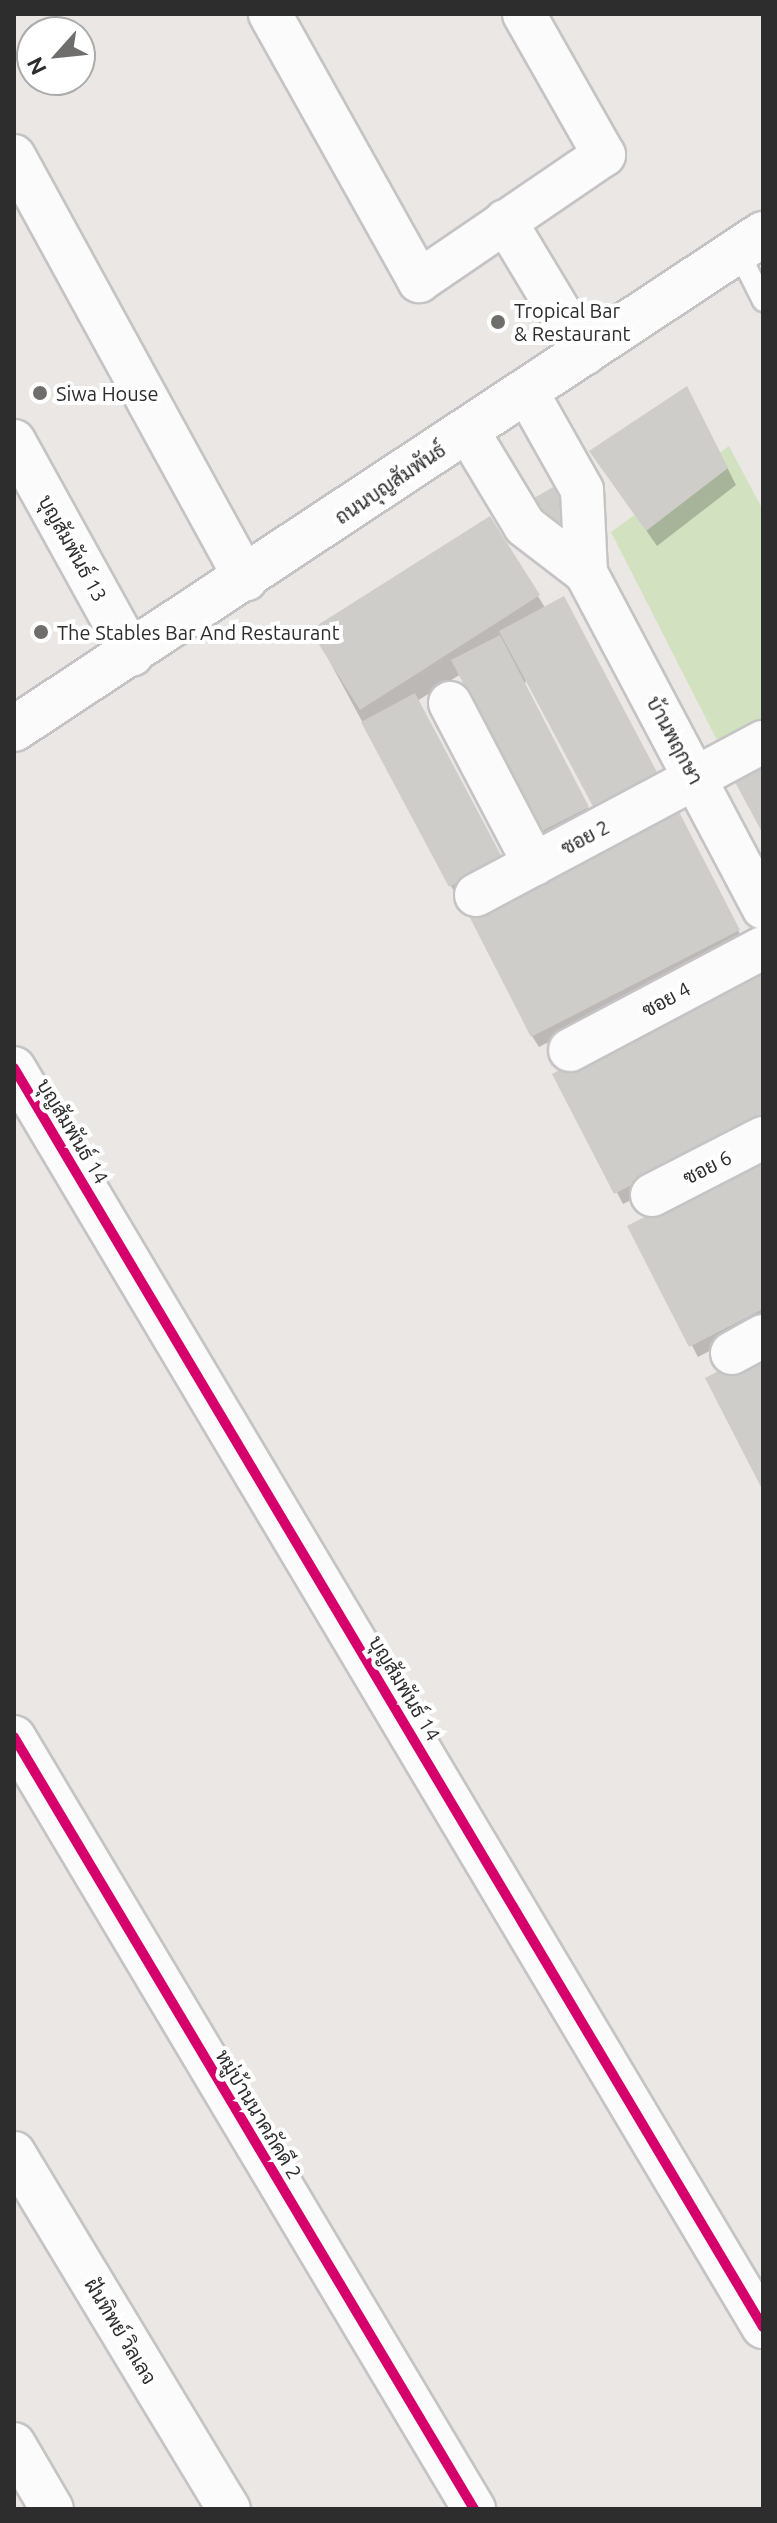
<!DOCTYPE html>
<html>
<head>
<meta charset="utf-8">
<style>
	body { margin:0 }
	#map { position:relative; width:777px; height:2523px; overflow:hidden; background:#eae7e4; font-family:Ubuntu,Sarabun,sans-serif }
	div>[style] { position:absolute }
	.green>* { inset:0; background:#d2e2c1 }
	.shadow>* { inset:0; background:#0003 }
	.building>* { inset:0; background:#cfcdca }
	.roads { filter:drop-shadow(2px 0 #c4c4c4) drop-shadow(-2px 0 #c4c4c4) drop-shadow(0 2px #c4c4c4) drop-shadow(0 -2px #c4c4c4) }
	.service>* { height:20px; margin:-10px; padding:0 10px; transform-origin:10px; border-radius:10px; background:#fcfbfb }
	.minor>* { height:42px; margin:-21px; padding:0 21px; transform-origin:21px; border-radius:21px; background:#fcfbfb }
	.tertiary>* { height:44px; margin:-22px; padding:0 22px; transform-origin:22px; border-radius:22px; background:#fcfbfb }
	.cycleway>* { height:10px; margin:-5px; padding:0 5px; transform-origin:5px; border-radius:5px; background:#d6006c }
	.dots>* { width:22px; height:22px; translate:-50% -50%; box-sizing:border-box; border:4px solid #fff; border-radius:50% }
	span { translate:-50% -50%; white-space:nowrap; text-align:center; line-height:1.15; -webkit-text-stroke:8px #fff; paint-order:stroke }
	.poi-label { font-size:20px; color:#2d2d2d }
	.left { translate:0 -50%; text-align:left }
	.street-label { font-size:20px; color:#2d2d2d }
	.frame { position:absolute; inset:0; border:16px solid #2d2d2d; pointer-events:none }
	.north { position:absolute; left:16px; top:16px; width:80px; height:80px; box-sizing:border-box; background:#fff; border:2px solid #ababab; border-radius:50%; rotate:243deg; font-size:22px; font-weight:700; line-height:32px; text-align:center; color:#2d2d2d }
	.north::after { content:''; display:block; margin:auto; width:28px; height:36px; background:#6f6e6d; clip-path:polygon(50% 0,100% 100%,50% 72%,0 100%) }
</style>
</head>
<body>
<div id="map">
	<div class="green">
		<div style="clip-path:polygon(729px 446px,763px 510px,763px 724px,720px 746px,611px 532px)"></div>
	</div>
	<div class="shadow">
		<div style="clip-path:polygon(696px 405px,736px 485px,657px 546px,592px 452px)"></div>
		<div style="clip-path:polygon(489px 519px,546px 609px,525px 684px,594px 819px,549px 843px,461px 674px,417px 701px,508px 871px,457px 897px,324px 651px)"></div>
		<div style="clip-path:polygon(683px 822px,744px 942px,539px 1047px,532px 1036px)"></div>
		<div style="clip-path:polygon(760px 969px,763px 1132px,623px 1204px,555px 1074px)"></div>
		<div style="clip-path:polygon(763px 1159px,763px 1323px,698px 1357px,630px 1227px)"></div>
	</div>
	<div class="building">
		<div style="clip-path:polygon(687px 386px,728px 468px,646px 531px,589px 451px)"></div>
		<div style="clip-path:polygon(555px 486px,571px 516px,548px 529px,532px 499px)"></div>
		<div style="clip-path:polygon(490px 516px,540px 595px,360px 710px,310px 630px)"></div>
		<div style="clip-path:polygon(564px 596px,659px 776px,595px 810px,499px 631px)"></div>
		<div style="clip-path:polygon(500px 635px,589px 807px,540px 832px,451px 660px)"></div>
		<div style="clip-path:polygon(415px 693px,503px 859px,449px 887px,361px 722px)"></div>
		<div style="clip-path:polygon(763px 767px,763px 834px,735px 782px)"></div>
		<div style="clip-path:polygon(677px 808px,740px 930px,531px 1037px,469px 916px)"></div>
		<div style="clip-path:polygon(761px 966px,763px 1118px,614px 1194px,552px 1074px)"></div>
		<div style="clip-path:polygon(763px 1156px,763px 1309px,689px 1347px,627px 1226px)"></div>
		<div style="clip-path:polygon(763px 1348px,763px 1491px,705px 1378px)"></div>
	</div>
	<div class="roads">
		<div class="service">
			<div style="left:738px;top:251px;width:56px;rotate:63.4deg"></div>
		</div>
		<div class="minor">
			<div style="left:270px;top:14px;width:306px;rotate:60.8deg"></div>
			<div style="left:419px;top:281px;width:224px;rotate:-34.3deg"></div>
			<div style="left:604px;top:155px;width:162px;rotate:-119.6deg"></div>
			<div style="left:14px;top:156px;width:483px;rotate:61.3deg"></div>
			<div style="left:505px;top:221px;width:155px;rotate:59deg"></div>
			<div style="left:528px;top:394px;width:110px;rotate:60.6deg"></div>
			<div style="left:582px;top:490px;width:83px;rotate:87.2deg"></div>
			<div style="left:467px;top:430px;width:112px;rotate:58.9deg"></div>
			<div style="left:525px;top:526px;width:77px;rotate:37.6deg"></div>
			<div style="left:586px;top:573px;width:379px;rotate:62.1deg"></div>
			<div style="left:14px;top:441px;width:244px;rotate:61.1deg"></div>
			<div style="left:450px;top:703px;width:182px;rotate:62.4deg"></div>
			<div style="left:476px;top:895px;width:325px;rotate:-28.1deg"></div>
			<div style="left:570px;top:1050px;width:218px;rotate:-27.9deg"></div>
			<div style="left:14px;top:1068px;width:1465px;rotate:59.25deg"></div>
			<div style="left:652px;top:1195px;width:125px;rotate:-27.2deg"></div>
			<div style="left:732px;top:1353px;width:35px;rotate:-29deg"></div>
			<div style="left:14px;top:1737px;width:899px;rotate:59.21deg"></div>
			<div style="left:14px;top:2153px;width:416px;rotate:58.9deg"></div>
			<div style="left:14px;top:2444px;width:75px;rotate:59.7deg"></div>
		</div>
		<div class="tertiary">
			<div style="left:14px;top:729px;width:898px;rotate:-33.46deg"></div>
		</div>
	</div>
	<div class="cycleway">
		<div style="left:14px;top:1068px;width:1465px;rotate:59.25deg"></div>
		<div style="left:14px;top:1737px;width:899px;rotate:59.21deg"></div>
	</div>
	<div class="dots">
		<div style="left:498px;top:322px;background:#6f6e6d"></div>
		<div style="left:40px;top:393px;background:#6f6e6d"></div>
		<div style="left:41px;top:632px;background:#6f6e6d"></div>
	</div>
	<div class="poi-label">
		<span class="left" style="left:514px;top:322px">Tropical Bar<br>&amp; Restaurant</span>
		<span class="left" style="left:56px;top:393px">Siwa House</span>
		<span class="left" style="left:57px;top:632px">The Stables Bar And Restaurant</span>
	</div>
	<div class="street-label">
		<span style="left:390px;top:483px;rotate:-34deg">ถนนบุญสัมพันธ์</span>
		<span style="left:73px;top:548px;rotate:61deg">บุญสัมพันธ์ 13</span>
		<span style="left:675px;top:740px;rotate:62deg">บ้านพฤกษา</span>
		<span style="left:585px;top:837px;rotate:-28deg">ซอย 2</span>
		<span style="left:666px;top:999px;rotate:-28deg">ซอย 4</span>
		<span style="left:73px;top:1131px;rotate:59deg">บุญสัมพันธ์ 14</span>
		<span style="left:707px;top:1167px;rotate:-27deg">ซอย 6</span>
		<span style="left:405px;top:1688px;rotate:59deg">บุญสัมพันธ์ 14</span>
		<span style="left:259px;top:2114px;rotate:59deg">หมู่บ้านนาคภัคดี 2</span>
		<span style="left:121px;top:2331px;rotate:59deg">ฝันทิพย์ วิลเลจ</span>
	</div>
	<div class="frame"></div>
	<div class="north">N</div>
</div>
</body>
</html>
